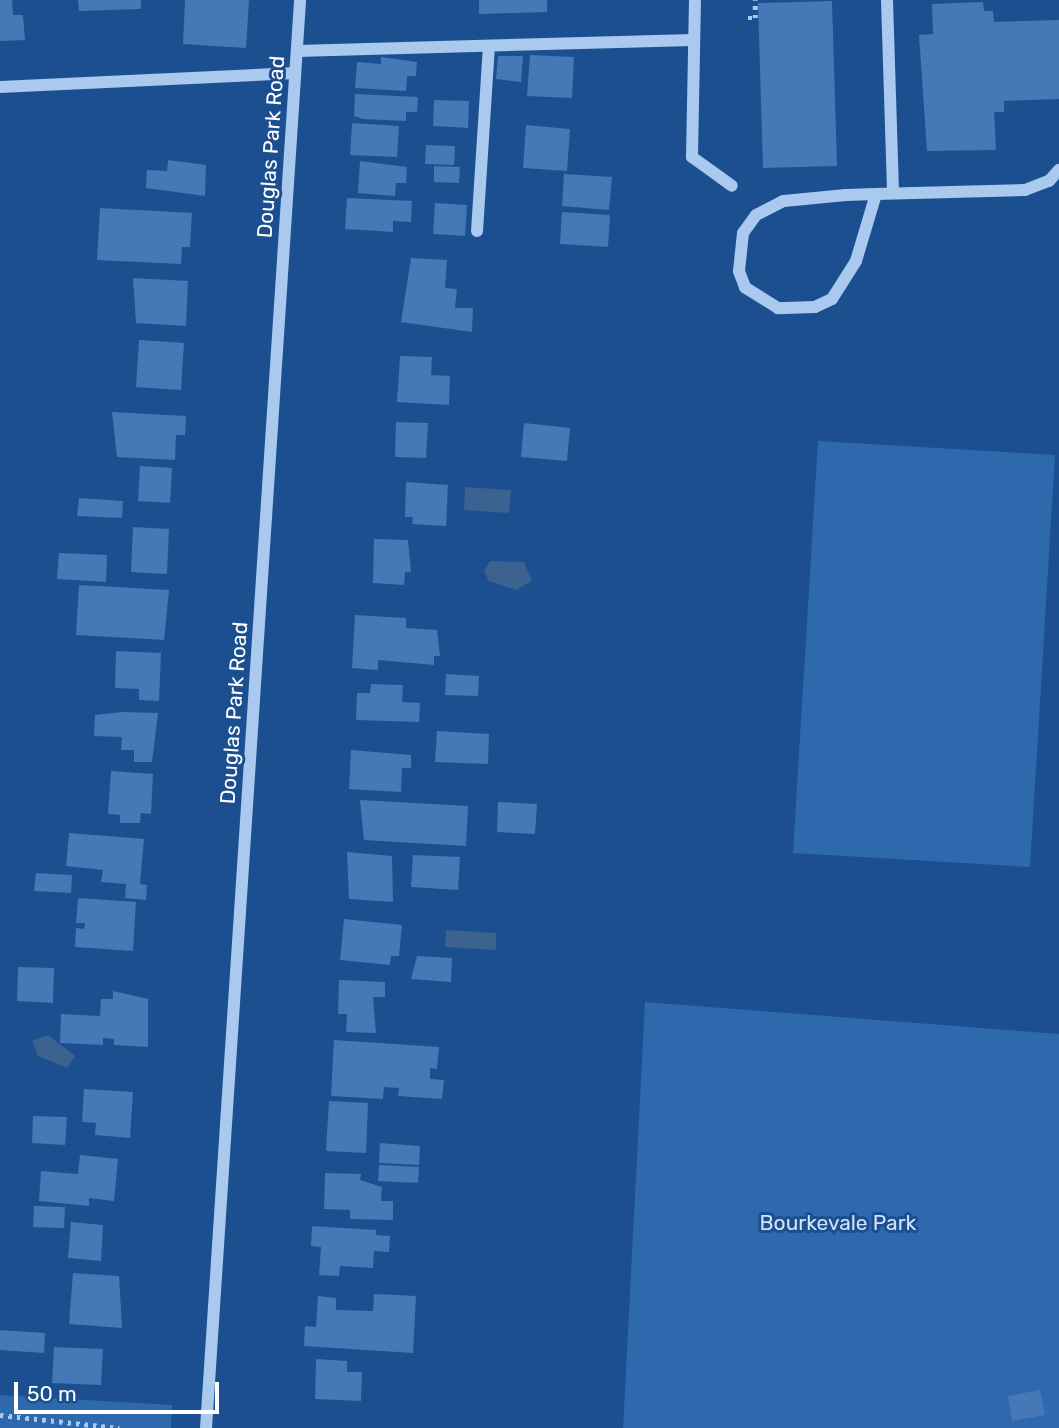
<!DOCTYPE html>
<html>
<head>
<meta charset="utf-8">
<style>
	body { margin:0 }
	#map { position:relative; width:1059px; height:1428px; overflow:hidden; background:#1b4f8f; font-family:Rubik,sans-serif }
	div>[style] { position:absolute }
	.green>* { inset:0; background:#2e69ad }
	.water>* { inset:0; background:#3c6290 }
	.building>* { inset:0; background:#4478b7 }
	.path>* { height:4.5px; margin-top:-2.25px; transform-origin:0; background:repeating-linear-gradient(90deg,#a9c9ee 0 3.5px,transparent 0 8.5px) }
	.minor>* { height:12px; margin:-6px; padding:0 6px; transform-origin:6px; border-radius:6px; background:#a9c9ee }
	span { translate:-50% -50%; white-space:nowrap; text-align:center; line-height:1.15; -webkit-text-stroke:6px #1b4f8f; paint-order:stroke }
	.street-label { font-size:21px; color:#fff }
	.park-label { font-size:21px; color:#cfe3fa }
	.scale { position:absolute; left:14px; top:1382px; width:205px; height:32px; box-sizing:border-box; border:4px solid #fff; border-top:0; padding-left:9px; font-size:21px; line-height:24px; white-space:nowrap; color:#fff; -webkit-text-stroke:5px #1b4f8f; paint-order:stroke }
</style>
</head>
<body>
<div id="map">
	<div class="green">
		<div style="clip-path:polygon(818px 441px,1055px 455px,1030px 867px,793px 853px)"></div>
		<div style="clip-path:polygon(645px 1002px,1059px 1034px,1059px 1428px,623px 1428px)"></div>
		<div style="clip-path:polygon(0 1395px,172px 1405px,171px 1428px,0 1428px)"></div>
	</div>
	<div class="water">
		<div style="clip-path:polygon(465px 487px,511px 490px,509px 513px,464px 510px)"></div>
		<div style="clip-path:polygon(490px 561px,524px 562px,532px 581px,516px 590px,489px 581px,484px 571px)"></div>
		<div style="clip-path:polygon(446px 930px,496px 933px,496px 950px,445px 947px)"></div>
		<div style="clip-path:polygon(48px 1035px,75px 1056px,67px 1068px,38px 1056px,32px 1041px)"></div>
	</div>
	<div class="building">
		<div style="clip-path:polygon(0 0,12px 0,13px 15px,23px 15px,25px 40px,0 41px)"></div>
		<div style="clip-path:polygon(78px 0,141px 0,141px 9px,79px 11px)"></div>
		<div style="clip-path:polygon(185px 0,249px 0,246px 48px,183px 44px)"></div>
		<div style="clip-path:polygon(479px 0,547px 0,547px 12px,479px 14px)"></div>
		<div style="clip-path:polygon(832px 1px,837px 166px,763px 168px,758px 3px)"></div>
		<div style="clip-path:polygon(983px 2px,984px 11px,993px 11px,994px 22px,1059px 20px,1059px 99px,1004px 101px,1004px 112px,994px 112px,996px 150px,927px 151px,919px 35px,933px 34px,932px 4px)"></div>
		<div style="clip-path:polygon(530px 55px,574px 57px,572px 98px,527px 96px)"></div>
		<div style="clip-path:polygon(498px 56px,523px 56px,521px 82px,496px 79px)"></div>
		<div style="clip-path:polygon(381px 57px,417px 62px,416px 76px,407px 76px,406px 91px,355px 88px,357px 62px,381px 64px)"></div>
		<div style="clip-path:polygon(355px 94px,418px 97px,417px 112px,406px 112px,406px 121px,363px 119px,354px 116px)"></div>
		<div style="clip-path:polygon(434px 100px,469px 101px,468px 128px,433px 126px)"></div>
		<div style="clip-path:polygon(352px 123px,399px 126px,397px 157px,350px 155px)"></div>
		<div style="clip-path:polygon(526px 125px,570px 129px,567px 171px,523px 168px)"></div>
		<div style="clip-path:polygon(426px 145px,455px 146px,454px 165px,425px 164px)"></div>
		<div style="clip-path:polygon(168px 160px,206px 165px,205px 196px,146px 188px,147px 170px,167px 171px)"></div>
		<div style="clip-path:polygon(360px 161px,407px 167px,406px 183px,396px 183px,395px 196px,358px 193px)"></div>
		<div style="clip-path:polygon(434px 166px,460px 167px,459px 183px,434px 182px)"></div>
		<div style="clip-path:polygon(564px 174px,612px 177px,609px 210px,562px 206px)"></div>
		<div style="clip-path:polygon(347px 198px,412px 201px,411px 222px,393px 221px,393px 232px,345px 229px)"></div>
		<div style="clip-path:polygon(435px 203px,467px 205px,465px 236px,433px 234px)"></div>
		<div style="clip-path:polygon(100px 208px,192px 213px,190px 247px,182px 247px,181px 264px,97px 260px)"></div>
		<div style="clip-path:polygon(562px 212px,610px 215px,608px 247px,560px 244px)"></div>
		<div style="clip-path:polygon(411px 258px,447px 260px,445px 288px,457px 289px,455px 308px,473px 308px,472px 332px,401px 322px)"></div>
		<div style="clip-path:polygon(133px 278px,188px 281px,186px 326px,136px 323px)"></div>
		<div style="clip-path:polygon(139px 340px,184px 343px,181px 390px,136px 387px)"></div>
		<div style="clip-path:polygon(400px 356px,432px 357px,431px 375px,450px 376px,449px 405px,397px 402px)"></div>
		<div style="clip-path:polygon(112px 412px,186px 416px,185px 435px,176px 435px,175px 460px,117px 457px)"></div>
		<div style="clip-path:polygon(396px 422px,428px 423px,426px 458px,395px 457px)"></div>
		<div style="clip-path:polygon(524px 423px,570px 428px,567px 461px,521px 457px)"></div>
		<div style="clip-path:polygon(140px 466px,172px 468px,170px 503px,138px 501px)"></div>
		<div style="clip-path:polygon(406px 482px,448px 485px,446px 526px,412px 524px,413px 517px,405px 517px)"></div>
		<div style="clip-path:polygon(79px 498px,123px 501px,122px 518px,77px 516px)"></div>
		<div style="clip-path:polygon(133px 527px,169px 529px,167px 574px,131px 572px)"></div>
		<div style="clip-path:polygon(374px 539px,408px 540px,411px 572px,405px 572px,404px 585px,373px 583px)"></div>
		<div style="clip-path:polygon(59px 553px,107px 555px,106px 582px,57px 579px)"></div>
		<div style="clip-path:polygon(79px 585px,169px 590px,164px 640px,76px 635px)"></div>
		<div style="clip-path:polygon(355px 615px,406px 618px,406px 628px,437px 630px,440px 656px,434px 656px,434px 665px,378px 660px,378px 670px,352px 668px)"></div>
		<div style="clip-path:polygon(116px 651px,161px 653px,159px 701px,139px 700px,139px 689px,115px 688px)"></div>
		<div style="clip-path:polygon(446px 674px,479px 676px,478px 696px,445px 695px)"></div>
		<div style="clip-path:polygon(371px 684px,403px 685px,402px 702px,420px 703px,419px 722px,356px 720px,357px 693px,370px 693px)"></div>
		<div style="clip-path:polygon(123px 712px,158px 713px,152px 762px,134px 762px,134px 750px,121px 750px,122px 737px,94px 736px,95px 715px)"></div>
		<div style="clip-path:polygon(437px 731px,489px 734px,488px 764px,435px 762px)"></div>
		<div style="clip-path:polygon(351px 750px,411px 755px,411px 768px,402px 768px,401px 792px,349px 789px)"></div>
		<div style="clip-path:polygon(111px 771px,153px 774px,151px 814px,141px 813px,140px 823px,120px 823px,120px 815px,108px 814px)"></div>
		<div style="clip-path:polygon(360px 800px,468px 806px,466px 846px,364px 840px)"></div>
		<div style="clip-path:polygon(498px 802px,537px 804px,535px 834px,497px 832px)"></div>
		<div style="clip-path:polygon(69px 833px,144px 839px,140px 884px,147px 885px,146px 900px,125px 898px,126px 884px,101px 882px,103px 870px,66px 866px)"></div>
		<div style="clip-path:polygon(347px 852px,392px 856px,393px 902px,349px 899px)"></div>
		<div style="clip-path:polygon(413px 855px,460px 857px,458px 890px,411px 887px)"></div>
		<div style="clip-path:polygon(36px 873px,72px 875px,71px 893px,34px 891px)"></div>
		<div style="clip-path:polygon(78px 898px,136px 902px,133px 951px,75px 947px,76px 928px,84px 929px,85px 923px,76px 923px)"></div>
		<div style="clip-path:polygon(344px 919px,402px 925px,399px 956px,391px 956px,390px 965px,340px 960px)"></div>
		<div style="clip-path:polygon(417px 956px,452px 958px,451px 982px,411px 979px)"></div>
		<div style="clip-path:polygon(18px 967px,54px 968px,53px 1003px,17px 1001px)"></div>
		<div style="clip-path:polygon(339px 980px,385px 982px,385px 997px,373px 997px,376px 1033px,346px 1032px,347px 1014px,338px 1014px)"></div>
		<div style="clip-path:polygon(113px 991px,148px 999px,148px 1047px,114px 1045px,114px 1039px,103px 1038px,103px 1045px,60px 1043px,61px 1014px,100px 1016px,101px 999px,113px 999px)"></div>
		<div style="clip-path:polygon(334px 1040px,439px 1047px,437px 1069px,430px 1068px,430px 1079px,444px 1080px,442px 1099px,398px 1096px,399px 1088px,384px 1087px,383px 1099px,331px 1096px)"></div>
		<div style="clip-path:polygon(84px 1089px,133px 1092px,130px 1138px,95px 1135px,96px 1123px,82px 1122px)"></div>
		<div style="clip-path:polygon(329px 1101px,368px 1103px,366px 1153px,326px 1151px)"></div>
		<div style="clip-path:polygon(33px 1116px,67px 1117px,65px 1145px,32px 1143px)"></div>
		<div style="clip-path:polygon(380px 1143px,420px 1146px,419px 1165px,379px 1163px)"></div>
		<div style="clip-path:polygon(80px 1155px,118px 1159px,114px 1201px,89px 1198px,89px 1206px,39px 1201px,41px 1171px,78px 1174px)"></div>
		<div style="clip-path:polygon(379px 1165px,419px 1167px,418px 1183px,378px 1181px)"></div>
		<div style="clip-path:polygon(325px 1173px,361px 1174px,360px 1180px,382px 1187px,381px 1201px,393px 1201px,393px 1220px,350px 1219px,350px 1210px,324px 1209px)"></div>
		<div style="clip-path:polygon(34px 1206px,65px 1207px,64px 1228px,33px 1227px)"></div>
		<div style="clip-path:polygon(71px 1222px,103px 1225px,101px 1261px,68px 1258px)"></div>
		<div style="clip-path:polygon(312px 1226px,376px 1230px,376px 1235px,390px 1236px,389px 1252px,374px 1251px,373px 1268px,340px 1266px,339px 1276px,319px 1275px,321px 1247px,311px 1246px)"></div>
		<div style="clip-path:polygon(73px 1273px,119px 1276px,122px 1328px,69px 1324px)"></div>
		<div style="clip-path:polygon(374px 1294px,416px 1296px,413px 1353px,304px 1346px,305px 1326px,316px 1327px,318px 1296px,336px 1298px,336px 1310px,373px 1311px)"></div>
		<div style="clip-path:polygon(0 1330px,45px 1333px,44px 1353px,0 1350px)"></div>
		<div style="clip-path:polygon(54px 1347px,103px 1349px,101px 1385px,52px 1383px)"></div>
		<div style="clip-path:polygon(316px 1359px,347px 1361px,347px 1372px,362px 1372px,361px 1401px,315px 1399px)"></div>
		<div style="clip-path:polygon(1040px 1390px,1045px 1415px,1012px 1421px,1008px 1396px)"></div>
	</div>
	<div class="path">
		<div style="left:748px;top:18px;width:7px"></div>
		<div style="left:755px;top:18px;width:18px;rotate:-90deg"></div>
		<div style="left:0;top:1415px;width:120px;rotate:6.2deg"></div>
	</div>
	<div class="minor">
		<div style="left:695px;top:0;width:157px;rotate:91.1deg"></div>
		<div style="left:692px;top:157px;width:49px;rotate:35.9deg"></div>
		<div style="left:887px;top:0;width:193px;rotate:88.2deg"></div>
		<div style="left:297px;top:51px;width:396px;rotate:-1.6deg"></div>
		<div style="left:0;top:87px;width:295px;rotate:-2.7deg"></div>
		<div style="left:876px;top:194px;width:70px;rotate:106.6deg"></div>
		<div style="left:856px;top:261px;width:45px;rotate:122.3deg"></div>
		<div style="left:832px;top:299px;width:19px;rotate:155deg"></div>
		<div style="left:815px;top:307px;width:37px;rotate:178deg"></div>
		<div style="left:778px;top:308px;width:39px;rotate:-148deg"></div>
		<div style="left:745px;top:287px;width:17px;rotate:-111deg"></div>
		<div style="left:739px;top:271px;width:38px;rotate:-84deg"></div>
		<div style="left:743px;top:233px;width:22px;rotate:-54deg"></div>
		<div style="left:756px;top:215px;width:31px;rotate:-27deg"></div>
		<div style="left:784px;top:201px;width:62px;rotate:-5.5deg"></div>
		<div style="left:846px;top:195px;width:30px;rotate:-2deg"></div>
		<div style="left:876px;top:194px;width:149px;rotate:-1.5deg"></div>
		<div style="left:1025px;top:190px;width:26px;rotate:-21deg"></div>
		<div style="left:1049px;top:181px;width:15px;rotate:-48deg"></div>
		<div style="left:477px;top:231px;width:185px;rotate:-86.3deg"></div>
		<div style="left:206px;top:1428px;width:1431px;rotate:-86.23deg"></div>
	</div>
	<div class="street-label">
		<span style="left:271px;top:147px;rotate:-86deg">Douglas Park Road</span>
		<span style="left:234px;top:713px;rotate:-86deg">Douglas Park Road</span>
	</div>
	<div class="park-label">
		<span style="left:838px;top:1223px">Bourkevale Park</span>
	</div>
	<div class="scale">50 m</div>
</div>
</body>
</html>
